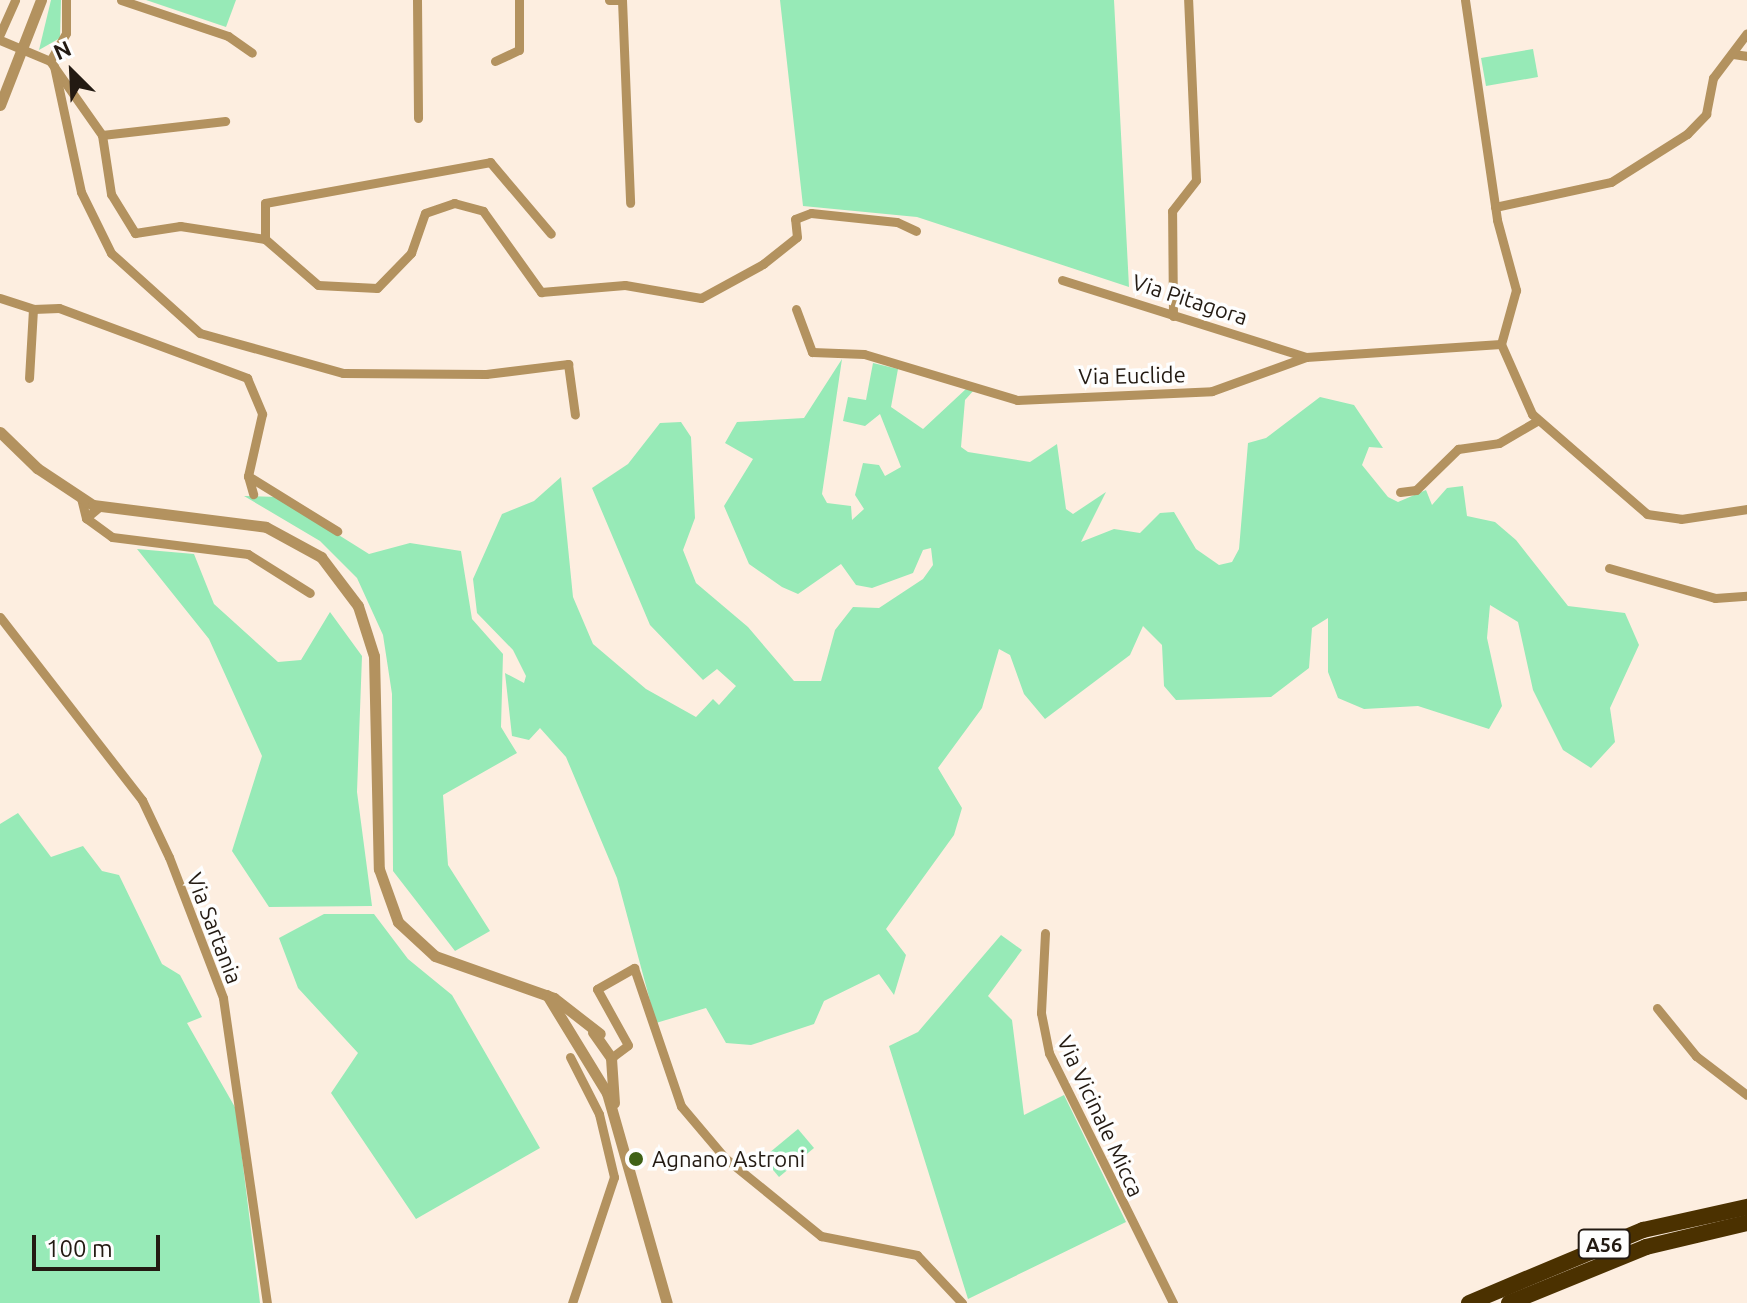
<!DOCTYPE html>
<html>
<head>
<meta charset="utf-8">
<style>
	body { margin:0 }
	#map { position:relative; width:1747px; height:1303px; overflow:hidden; background:#fdeee0; font-family:Ubuntu,sans-serif }
	div>[style] { position:absolute }
	.green>* { inset:0; background:#97eab7 }
	.minor>* { height:9px; margin:-4.5px; padding:0 4.5px; transform-origin:4.5px; border-radius:4.5px; background:#b3925f }
	.tertiary>* { height:11px; margin:-5.5px; padding:0 5.5px; transform-origin:5.5px; border-radius:5.5px; background:#b3925f }
	.motorway>* { height:16px; margin:-8px; padding:0 8px; transform-origin:8px; border-radius:8px; background:#4b3100 }
	.dots>* { width:22px; height:22px; translate:-50% -50%; box-sizing:border-box; border:4px solid #fefefe; border-radius:50% }
	span { translate:-50% -50%; white-space:nowrap; text-align:center; line-height:1.15; -webkit-text-stroke:7px #fefefe; paint-order:stroke }
	.shield-label span { padding:2px 6px; background:#fefefe; border:2px solid; border-radius:6px; -webkit-text-stroke-width:0 }
	.shield-label { font-size:20px; color:#231a12; font-weight:700 }
	.street-label { font-size:22px; color:#231a12 }
	.poi-label { font-size:22px; color:#231a12 }
	.left { translate:0 -50%; text-align:left }
	.north { position:absolute; left:32px; top:32px; width:80px; height:80px; -webkit-text-stroke:6px #fefefe; paint-order:stroke; rotate:336deg; font-size:22px; font-weight:700; line-height:32px; text-align:center; color:#231a12 }
	.north::after { content:''; display:block; margin:auto; width:28px; height:36px; background:#231a12; clip-path:polygon(50% 0,100% 100%,50% 72%,0 100%) }
	.scale { position:absolute; left:32px; top:1235px; width:128px; height:36px; box-sizing:border-box; border:4px solid #231a12; border-top:0; padding-left:10px; font-size:24px; line-height:28px; white-space:nowrap; color:#231a12; -webkit-text-stroke:6px #fefefe; paint-order:stroke }
</style>
</head>
<body>
<div id="map">
	<div class="green">
		<div style="clip-path:polygon(51px 0,61px 0,60px 38px,39px 50px)"></div>
		<div style="clip-path:polygon(146px 0,236px 0,226px 27px)"></div>
		<div style="clip-path:polygon(780px 0,1114px 0,1129px 287px,917px 217px,803px 206px)"></div>
		<div style="clip-path:polygon(1533px 49px,1538px 77px,1486px 86px,1481px 58px)"></div>
		<div style="clip-path:polygon(842px 359px,822px 494px,827px 503px,851px 506px,852px 520px,864px 509px,855px 495px,863px 463px,879px 465px,885px 476px,901px 467px,880px 414px,865px 426px,843px 421px,848px 397px,866px 400px,873px 363px,898px 369px,891px 407px,923px 429px,967px 388px,974px 390px,965px 400px,961px 447px,968px 452px,1030px 462px,1057px 444px,1066px 509px,1073px 514px,1106px 492px,1081px 542px,1114px 529px,1140px 533px,1160px 513px,1174px 512px,1196px 549px,1219px 565px,1232px 562px,1239px 549px,1248px 443px,1266px 438px,1320px 397px,1354px 405px,1383px 448px,1369px 447px,1362px 465px,1388px 497px,1398px 502px,1426px 490px,1432px 505px,1447px 488px,1463px 486px,1467px 516px,1495px 522px,1516px 540px,1568px 606px,1625px 613px,1639px 645px,1610px 708px,1615px 742px,1591px 768px,1563px 750px,1533px 690px,1518px 622px,1490px 605px,1487px 638px,1502px 706px,1489px 729px,1418px 706px,1364px 709px,1338px 698px,1328px 672px,1328px 618px,1312px 628px,1309px 668px,1271px 697px,1176px 700px,1164px 686px,1162px 645px,1143px 626px,1130px 655px,1045px 719px,1024px 694px,1010px 655px,999px 649px,982px 708px,938px 768px,962px 808px,954px 835px,886px 929px,906px 955px,894px 995px,879px 974px,824px 1001px,814px 1024px,751px 1045px,726px 1043px,706px 1008px,656px 1023px,617px 878px,566px 757px,540px 728px,529px 740px,512px 736px,505px 673px,524px 683px,526px 676px,513px 650px,477px 613px,473px 579px,502px 514px,534px 501px,561px 477px,573px 597px,593px 644px,646px 689px,696px 717px,713px 699px,719px 705px,736px 686px,717px 669px,703px 680px,650px 625px,592px 488px,628px 464px,660px 423px,681px 422px,691px 437px,695px 518px,683px 550px,696px 583px,748px 627px,794px 681px,821px 681px,835px 630px,853px 607px,879px 608px,923px 579px,933px 565px,931px 548px,923px 550px,913px 573px,872px 588px,856px 585px,841px 564px,798px 594px,782px 587px,749px 564px,724px 506px,753px 459px,725px 443px,737px 422px,804px 418px)"></div>
		<div style="clip-path:polygon(244px 496px,278px 497px,369px 554px,410px 543px,461px 551px,472px 619px,503px 654px,501px 727px,517px 753px,443px 795px,448px 865px,490px 931px,455px 951px,393px 871px,392px 694px,383px 635px,357px 578px,320px 541px)"></div>
		<div style="clip-path:polygon(137px 549px,194px 554px,214px 604px,278px 662px,301px 660px,330px 612px,362px 656px,357px 792px,372px 906px,269px 907px,232px 851px,262px 756px,209px 639px)"></div>
		<div style="clip-path:polygon(18px 813px,51px 857px,83px 846px,102px 871px,119px 875px,162px 964px,180px 975px,202px 1017px,187px 1023px,236px 1109px,260px 1303px,0 1303px,0 824px)"></div>
		<div style="clip-path:polygon(324px 914px,374px 914px,408px 959px,452px 995px,540px 1148px,416px 1219px,331px 1093px,358px 1053px,298px 988px,279px 938px)"></div>
		<div style="clip-path:polygon(1001px 935px,1022px 950px,988px 996px,1012px 1020px,1024px 1115px,1064px 1095px,1126px 1222px,968px 1299px,889px 1046px,918px 1032px)"></div>
		<div style="clip-path:polygon(798px 1129px,814px 1148px,779px 1177px,763px 1158px)"></div>
	</div>
	<div class="minor">
		<div style="left:121px;top:0;width:113px;rotate:18.6deg"></div>
		<div style="left:228px;top:36px;width:29px;rotate:35deg"></div>
		<div style="left:417px;top:0;width:118px;rotate:89.5deg"></div>
		<div style="left:609px;top:0;width:13px"></div>
		<div style="left:622px;top:0;width:203px;rotate:87.7deg"></div>
		<div style="left:1465px;top:0;width:222px;rotate:81.7deg"></div>
		<div style="left:1497px;top:220px;width:73px;rotate:74.8deg"></div>
		<div style="left:1516px;top:290px;width:56px;rotate:105.5deg"></div>
		<div style="left:1501px;top:344px;width:77px;rotate:66.1deg"></div>
		<div style="left:1532px;top:414px;width:152px;rotate:41deg"></div>
		<div style="left:1647px;top:514px;width:34px;rotate:8deg"></div>
		<div style="left:1681px;top:519px;width:67px;rotate:-8.6deg"></div>
		<div style="left:0;top:34px;width:37px;rotate:-66deg"></div>
		<div style="left:0;top:40px;width:54px;rotate:22.8deg"></div>
		<div style="left:50px;top:61px;width:90px;rotate:54.9deg"></div>
		<div style="left:102px;top:135px;width:124px;rotate:-6.5deg"></div>
		<div style="left:1733px;top:54px;width:14px;rotate:8deg"></div>
		<div style="left:50px;top:61px;width:32px;rotate:-60deg"></div>
		<div style="left:66px;top:33px;width:33px;rotate:-90deg"></div>
		<div style="left:495px;top:61px;width:26px;rotate:-25deg"></div>
		<div style="left:519px;top:50px;width:50px;rotate:-90deg"></div>
		<div style="left:54px;top:66px;width:129px;rotate:77.9deg"></div>
		<div style="left:81px;top:192px;width:68px;rotate:63.8deg"></div>
		<div style="left:111px;top:253px;width:120px;rotate:42deg"></div>
		<div style="left:200px;top:333px;width:148px;rotate:15.6deg"></div>
		<div style="left:343px;top:373px;width:143px;rotate:0.4deg"></div>
		<div style="left:486px;top:374px;width:83px;rotate:-7deg"></div>
		<div style="left:568px;top:364px;width:51px;rotate:82.2deg"></div>
		<div style="left:102px;top:135px;width:60px;rotate:81.3deg"></div>
		<div style="left:111px;top:194px;width:46px;rotate:58.4deg"></div>
		<div style="left:135px;top:233px;width:46px;rotate:-8.8deg"></div>
		<div style="left:180px;top:226px;width:86px;rotate:8.7deg"></div>
		<div style="left:265px;top:239px;width:70px;rotate:41deg"></div>
		<div style="left:318px;top:285px;width:59px;rotate:2.9deg"></div>
		<div style="left:377px;top:288px;width:49px;rotate:-45.8deg"></div>
		<div style="left:411px;top:253px;width:42px;rotate:-70.7deg"></div>
		<div style="left:425px;top:213px;width:31px;rotate:-19deg"></div>
		<div style="left:454px;top:203px;width:30px;rotate:15deg"></div>
		<div style="left:483px;top:211px;width:100px;rotate:54.4deg"></div>
		<div style="left:541px;top:292px;width:84px;rotate:-4.8deg"></div>
		<div style="left:625px;top:285px;width:77px;rotate:9.7deg"></div>
		<div style="left:701px;top:298px;width:71px;rotate:-28.7deg"></div>
		<div style="left:763px;top:264px;width:43px;rotate:-38.5deg"></div>
		<div style="left:797px;top:237px;width:18px;rotate:-96deg"></div>
		<div style="left:795px;top:219px;width:17px;rotate:-21deg"></div>
		<div style="left:811px;top:213px;width:86px;rotate:6deg"></div>
		<div style="left:897px;top:222px;width:21px;rotate:25deg"></div>
		<div style="left:1495px;top:207px;width:119px;rotate:-12.2deg"></div>
		<div style="left:1611px;top:182px;width:90px;rotate:-32.3deg"></div>
		<div style="left:1687px;top:134px;width:28px;rotate:-46deg"></div>
		<div style="left:1706px;top:114px;width:37px;rotate:-79deg"></div>
		<div style="left:1713px;top:78px;width:56px;rotate:-52.9deg"></div>
		<div style="left:265px;top:239px;width:36px;rotate:-90deg"></div>
		<div style="left:265px;top:203px;width:229px;rotate:-10.3deg"></div>
		<div style="left:490px;top:162px;width:94px;rotate:49.7deg"></div>
		<div style="left:1062px;top:280px;width:256px;rotate:17.5deg"></div>
		<div style="left:0;top:298px;width:35px;rotate:18deg"></div>
		<div style="left:33px;top:309px;width:69px;rotate:93.3deg"></div>
		<div style="left:33px;top:309px;width:26px;rotate:-2deg"></div>
		<div style="left:59px;top:308px;width:201px;rotate:20.4deg"></div>
		<div style="left:247px;top:378px;width:39px;rotate:67deg"></div>
		<div style="left:262px;top:414px;width:64px;rotate:102.7deg"></div>
		<div style="left:248px;top:476px;width:105px;rotate:31.7deg"></div>
		<div style="left:796px;top:309px;width:46px;rotate:69.6deg"></div>
		<div style="left:812px;top:352px;width:52px;rotate:2.2deg"></div>
		<div style="left:864px;top:354px;width:160px;rotate:16.7deg"></div>
		<div style="left:1017px;top:400px;width:195px;rotate:-2.6deg"></div>
		<div style="left:1212px;top:391px;width:100px;rotate:-19.9deg"></div>
		<div style="left:1306px;top:357px;width:195px;rotate:-3.8deg"></div>
		<div style="left:1173px;top:316px;width:105px;rotate:-90.5deg"></div>
		<div style="left:1172px;top:211px;width:39px;rotate:-52deg"></div>
		<div style="left:1196px;top:180px;width:180px;rotate:-92.5deg"></div>
		<div style="left:248px;top:476px;width:19px;rotate:74deg"></div>
		<div style="left:1400px;top:492px;width:16px;rotate:-7deg"></div>
		<div style="left:1416px;top:490px;width:59px;rotate:-44.3deg"></div>
		<div style="left:1458px;top:449px;width:41px;rotate:-8.3deg"></div>
		<div style="left:1499px;top:443px;width:44px;rotate:-30.1deg"></div>
		<div style="left:81px;top:498px;width:21px;rotate:76deg"></div>
		<div style="left:86px;top:518px;width:17px;rotate:-40deg"></div>
		<div style="left:86px;top:518px;width:32px;rotate:36deg"></div>
		<div style="left:112px;top:537px;width:137px;rotate:7.1deg"></div>
		<div style="left:248px;top:554px;width:73px;rotate:32.2deg"></div>
		<div style="left:1609px;top:568px;width:110px;rotate:15.8deg"></div>
		<div style="left:1715px;top:598px;width:32px;rotate:-4deg"></div>
		<div style="left:0;top:617px;width:232px;rotate:52.2deg"></div>
		<div style="left:142px;top:800px;width:63px;rotate:64.7deg"></div>
		<div style="left:169px;top:857px;width:151px;rotate:69deg"></div>
		<div style="left:223px;top:998px;width:308px;rotate:81.8deg"></div>
		<div style="left:1045px;top:933px;width:80px;rotate:92.9deg"></div>
		<div style="left:1041px;top:1013px;width:41px;rotate:78.7deg"></div>
		<div style="left:1049px;top:1053px;width:279px;rotate:63.6deg"></div>
		<div style="left:1657px;top:1008px;width:62px;rotate:50.9deg"></div>
		<div style="left:1696px;top:1056px;width:64px;rotate:37.4deg"></div>
		<div style="left:570px;top:1057px;width:64px;rotate:63deg"></div>
		<div style="left:599px;top:1114px;width:65px;rotate:76.6deg"></div>
		<div style="left:614px;top:1177px;width:133px;rotate:108.4deg"></div>
		<div style="left:611px;top:1058px;width:21px;rotate:-37deg"></div>
		<div style="left:628px;top:1045px;width:64px;rotate:-119deg"></div>
		<div style="left:597px;top:989px;width:43px;rotate:-29.6deg"></div>
		<div style="left:634px;top:968px;width:146px;rotate:71.2deg"></div>
		<div style="left:681px;top:1106px;width:68px;rotate:49.8deg"></div>
		<div style="left:725px;top:1158px;width:124px;rotate:39.1deg"></div>
		<div style="left:821px;top:1236px;width:98px;rotate:11.2deg"></div>
		<div style="left:917px;top:1255px;width:66px;rotate:46.8deg"></div>
	</div>
	<div class="tertiary">
		<div style="left:0;top:105px;width:113px;rotate:-68.7deg"></div>
		<div style="left:0;top:432px;width:52px;rotate:44.2deg"></div>
		<div style="left:37px;top:468px;width:67px;rotate:33.5deg"></div>
		<div style="left:93px;top:505px;width:174px;rotate:7.2deg"></div>
		<div style="left:266px;top:527px;width:63px;rotate:28.6deg"></div>
		<div style="left:321px;top:557px;width:61px;rotate:52.9deg"></div>
		<div style="left:358px;top:606px;width:52px;rotate:72.3deg"></div>
		<div style="left:374px;top:656px;width:213px;rotate:88.7deg"></div>
		<div style="left:379px;top:869px;width:56px;rotate:70.3deg"></div>
		<div style="left:398px;top:922px;width:50px;rotate:42.6deg"></div>
		<div style="left:435px;top:956px;width:126px;rotate:19.4deg"></div>
		<div style="left:554px;top:998px;width:58px;rotate:38deg"></div>
		<div style="left:547px;top:995px;width:115px;rotate:58.5deg"></div>
		<div style="left:607px;top:1093px;width:218px;rotate:74.1deg"></div>
		<div style="left:593px;top:1032px;width:32px;rotate:55deg"></div>
		<div style="left:611px;top:1058px;width:45px;rotate:86.2deg"></div>
	</div>
	<div class="motorway">
		<div style="left:1469px;top:1303px;width:189px;rotate:-22.8deg"></div>
		<div style="left:1643px;top:1230px;width:107px;rotate:-12.5deg"></div>
		<div style="left:1509px;top:1303px;width:148px;rotate:-22.2deg"></div>
		<div style="left:1646px;top:1247px;width:104px;rotate:-13.4deg"></div>
	</div>
	<div class="dots">
		<div style="left:636px;top:1159px;background:#406116"></div>
	</div>
	<div class="shield-label">
		<span style="left:1604px;top:1244px">A56</span>
	</div>
	<div class="street-label">
		<span style="left:1190px;top:299px;rotate:18deg">Via Pitagora</span>
		<span style="left:1132px;top:375px;rotate:-1deg">Via Euclide</span>
		<span style="left:215px;top:928px;rotate:69deg">Via Sartania</span>
		<span style="left:1101px;top:1116px;rotate:65deg">Via Vicinale Micca</span>
	</div>
	<div class="poi-label">
		<span class="left" style="left:652px;top:1159px">Agnano Astroni</span>
	</div>
	<div class="north">N</div>
	<div class="scale">100 m</div>
</div>
</body>
</html>
